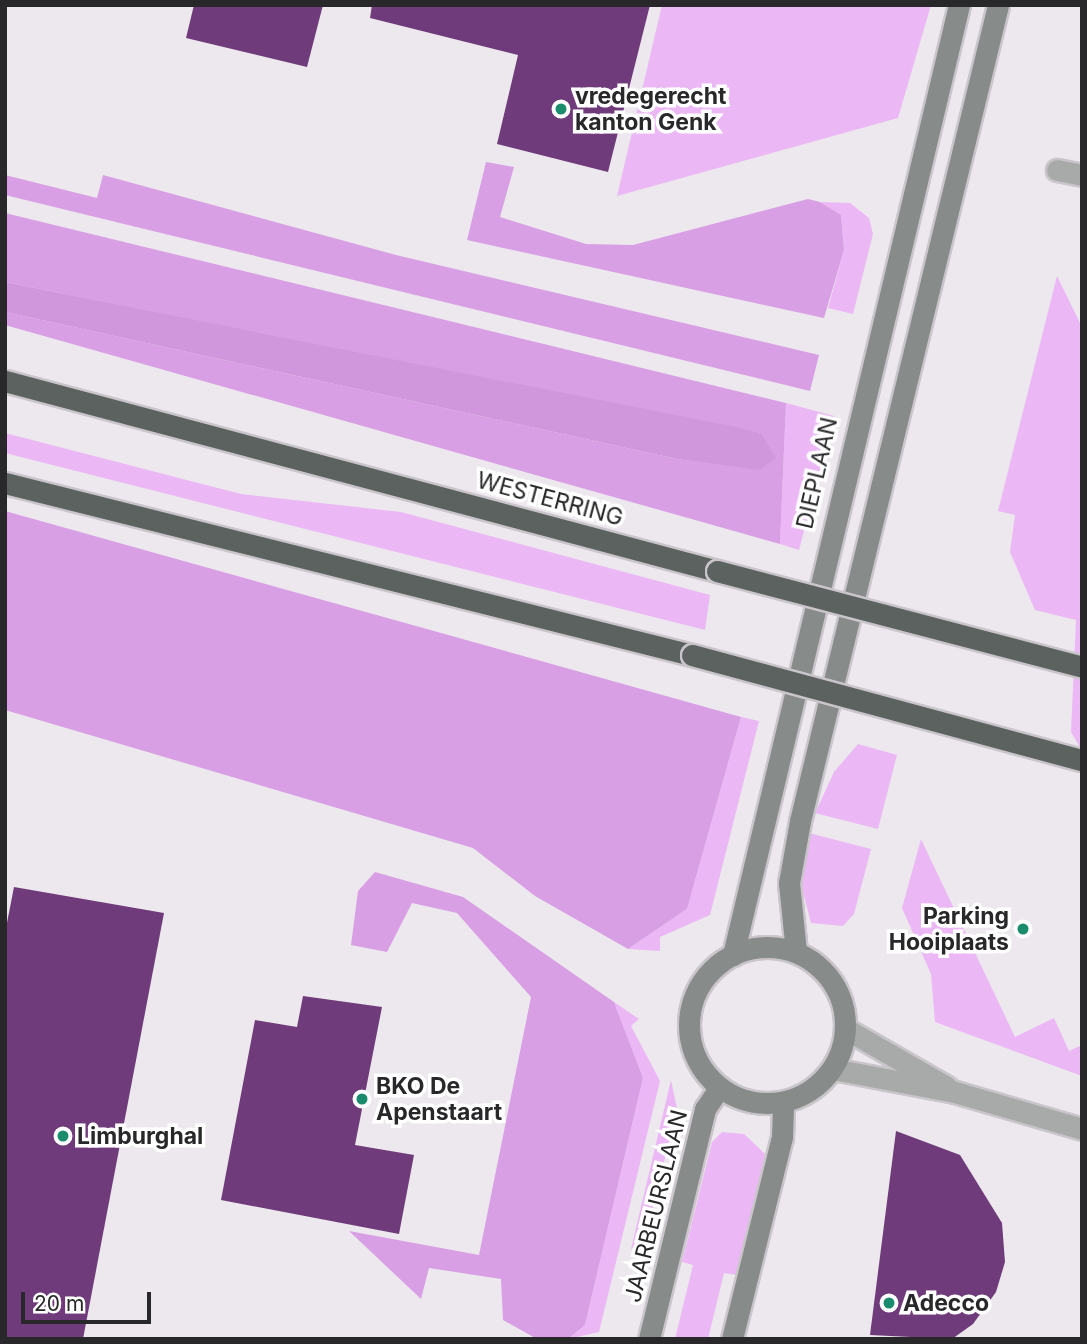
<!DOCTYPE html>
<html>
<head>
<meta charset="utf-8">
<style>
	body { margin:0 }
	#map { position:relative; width:1087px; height:1344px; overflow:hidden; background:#ece8ed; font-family:Inter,sans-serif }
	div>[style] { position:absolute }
	.green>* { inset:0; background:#ebb8f5 }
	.forest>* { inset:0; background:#d99fe5 }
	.water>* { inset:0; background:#d197dd }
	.building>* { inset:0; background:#6f3b7a }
	.roads { filter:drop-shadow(2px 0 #c9c5ca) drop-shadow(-2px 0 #c9c5ca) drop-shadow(0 2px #c9c5ca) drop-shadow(0 -2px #c9c5ca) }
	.street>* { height:21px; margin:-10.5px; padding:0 10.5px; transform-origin:10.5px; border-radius:10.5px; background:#a7aaa9 }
	.secondary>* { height:21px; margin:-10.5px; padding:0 10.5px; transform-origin:10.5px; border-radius:10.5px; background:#878b89 }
	.secondary>.ring { margin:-10.5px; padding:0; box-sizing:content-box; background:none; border:21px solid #878b89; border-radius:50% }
	.highway>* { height:21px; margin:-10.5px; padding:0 10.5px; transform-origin:10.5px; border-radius:10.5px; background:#5c6260 }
	.bridges { filter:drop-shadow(2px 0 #c9c5ca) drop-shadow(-2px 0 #c9c5ca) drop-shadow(0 2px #c9c5ca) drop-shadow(0 -2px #c9c5ca) }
	.highway-bridge>* { height:21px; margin:-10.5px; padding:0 10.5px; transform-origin:10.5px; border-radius:10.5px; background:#5c6260 }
	.dots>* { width:19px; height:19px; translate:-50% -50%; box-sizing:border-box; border:4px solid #fff; border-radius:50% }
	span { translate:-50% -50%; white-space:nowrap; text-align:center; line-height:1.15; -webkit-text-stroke:7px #fff; paint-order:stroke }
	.poi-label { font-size:23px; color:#282729; font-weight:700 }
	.left { translate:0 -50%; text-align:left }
	.right { translate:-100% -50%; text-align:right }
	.street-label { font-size:23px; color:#282729 }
	.frame { position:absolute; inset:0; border:7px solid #282729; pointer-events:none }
	.scale { position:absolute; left:21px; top:1292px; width:130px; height:32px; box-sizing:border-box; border:4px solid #282729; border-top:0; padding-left:9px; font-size:21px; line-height:24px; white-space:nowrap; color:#282729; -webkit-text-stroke:5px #fff; paint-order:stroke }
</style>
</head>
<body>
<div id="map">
	<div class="green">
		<div style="clip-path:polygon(662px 5px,931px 5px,898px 118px,617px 196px)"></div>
		<div style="clip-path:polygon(820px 202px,850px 203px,869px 218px,873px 234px,853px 314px,828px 308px,844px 250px,841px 215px)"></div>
		<div style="clip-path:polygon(1057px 276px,1082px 327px,1082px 751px,1071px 732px,1076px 620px,1035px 610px,1010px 552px,1015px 515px,998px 511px)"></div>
		<div style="clip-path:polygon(786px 403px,834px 416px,799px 550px,780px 544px)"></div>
		<div style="clip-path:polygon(5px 433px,241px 494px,401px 512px,710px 595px,705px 630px,5px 453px)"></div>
		<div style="clip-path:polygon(741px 717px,759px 721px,710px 915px,660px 937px,660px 951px,628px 949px,687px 909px)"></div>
		<div style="clip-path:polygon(858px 744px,897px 755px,878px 829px,815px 813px,834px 772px)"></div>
		<div style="clip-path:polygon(809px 833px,871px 849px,854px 914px,843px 926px,811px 923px,800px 880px)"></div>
		<div style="clip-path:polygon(921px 839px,1015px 1037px,1054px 1018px,1069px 1051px,1082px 1045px,1082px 1076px,935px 1022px,931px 974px,902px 908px)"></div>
		<div style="clip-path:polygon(614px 1002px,639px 1019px,631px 1026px,660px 1081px,599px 1332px,568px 1339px,585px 1325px,643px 1078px)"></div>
		<div style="clip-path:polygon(671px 1080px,677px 1109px,642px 1252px,631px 1249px)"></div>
		<div style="clip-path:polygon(722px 1132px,744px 1134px,765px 1154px,737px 1275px,724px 1273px,708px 1339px,675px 1339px,693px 1265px,682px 1262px,712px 1142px)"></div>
	</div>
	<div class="forest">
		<div style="clip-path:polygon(486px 162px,514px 167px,500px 217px,586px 244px,633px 245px,808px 199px,820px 202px,841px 215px,844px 250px,824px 318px,467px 240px)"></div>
		<div style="clip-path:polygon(5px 175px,97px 198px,103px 175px,396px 255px,819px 355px,810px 391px,5px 195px)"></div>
		<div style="clip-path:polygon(5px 213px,786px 403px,780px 544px,5px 325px,5px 312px,677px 459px,760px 469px,761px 433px,5px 282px)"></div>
		<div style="clip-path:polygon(5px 511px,741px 717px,687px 909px,628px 949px,535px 896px,473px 848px,5px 710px)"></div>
		<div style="clip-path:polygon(375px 872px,463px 897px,614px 1002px,643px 1078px,585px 1325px,568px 1339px,537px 1339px,503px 1320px,501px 1279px,429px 1268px,421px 1299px,349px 1231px,479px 1255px,531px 997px,457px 913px,412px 903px,387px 952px,351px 945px,358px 891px)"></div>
	</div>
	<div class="water">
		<div style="clip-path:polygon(5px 282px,736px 427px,761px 433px,776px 458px,760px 470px,677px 459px,5px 312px)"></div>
	</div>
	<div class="building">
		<div style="clip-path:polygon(194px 5px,323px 5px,307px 67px,186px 38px)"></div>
		<div style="clip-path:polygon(372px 5px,650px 5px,608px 172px,497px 144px,518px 55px,370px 18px)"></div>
		<div style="clip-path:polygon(14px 887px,164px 913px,83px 1339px,5px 1339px,5px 933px)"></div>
		<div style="clip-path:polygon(303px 996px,382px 1007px,355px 1145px,414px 1155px,399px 1234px,221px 1200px,255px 1020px,297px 1027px)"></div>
		<div style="clip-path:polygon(896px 1131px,960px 1155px,1002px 1223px,1005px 1262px,996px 1292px,973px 1324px,952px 1339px,870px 1335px)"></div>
	</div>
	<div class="roads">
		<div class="street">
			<div style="left:1057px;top:170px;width:25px;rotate:11deg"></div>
			<div style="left:846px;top:1029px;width:116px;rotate:29.9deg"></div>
			<div style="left:833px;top:1069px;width:124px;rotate:10.7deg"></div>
			<div style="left:955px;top:1092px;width:132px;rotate:16.2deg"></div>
		</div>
		<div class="secondary">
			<div class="ring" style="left:689px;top:947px;width:135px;height:135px"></div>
			<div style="left:796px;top:952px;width:69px;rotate:-95.8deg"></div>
			<div style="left:789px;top:883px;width:63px;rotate:-79.9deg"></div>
			<div style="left:800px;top:821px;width:840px;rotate:-76.36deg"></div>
			<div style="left:733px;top:955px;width:977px;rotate:-76.62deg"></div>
			<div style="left:649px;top:1339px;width:237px;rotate:-76.3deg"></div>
			<div style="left:705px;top:1109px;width:25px;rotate:-56deg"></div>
			<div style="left:732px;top:1339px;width:208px;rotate:-76.1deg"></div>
			<div style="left:782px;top:1137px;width:34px;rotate:-88deg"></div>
		</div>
		<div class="highway">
			<div style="left:5px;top:381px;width:737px;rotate:14.94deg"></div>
			<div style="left:5px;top:483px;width:708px;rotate:14.06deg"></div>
		</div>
	</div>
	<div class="bridges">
		<div class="highway-bridge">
			<div style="left:717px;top:571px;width:377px;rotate:14.7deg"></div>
			<div style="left:692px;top:655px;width:404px;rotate:15.1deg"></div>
		</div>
	</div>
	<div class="dots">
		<div style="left:561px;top:109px;background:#1a8b6b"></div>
		<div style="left:1023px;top:929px;background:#1a8b6b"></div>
		<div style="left:362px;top:1099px;background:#1a8b6b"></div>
		<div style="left:63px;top:1136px;background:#1a8b6b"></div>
		<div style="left:889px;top:1303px;background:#1a8b6b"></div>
	</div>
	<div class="poi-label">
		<span class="left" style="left:575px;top:109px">vredegerecht<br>kanton Genk</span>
		<span class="right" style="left:1009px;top:929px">Parking<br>Hooiplaats</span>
		<span class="left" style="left:376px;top:1099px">BKO De<br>Apenstaart</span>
		<span class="left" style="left:77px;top:1136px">Limburghal</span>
		<span class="left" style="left:903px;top:1303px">Adecco</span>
	</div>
	<div class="street-label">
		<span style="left:817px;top:473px;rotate:-77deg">DIEPLAAN</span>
		<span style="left:550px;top:499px;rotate:15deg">WESTERRING</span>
		<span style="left:656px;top:1206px;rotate:-76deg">JAARBEURSLAAN</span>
	</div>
	<div class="frame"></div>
	<div class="scale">20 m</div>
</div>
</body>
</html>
